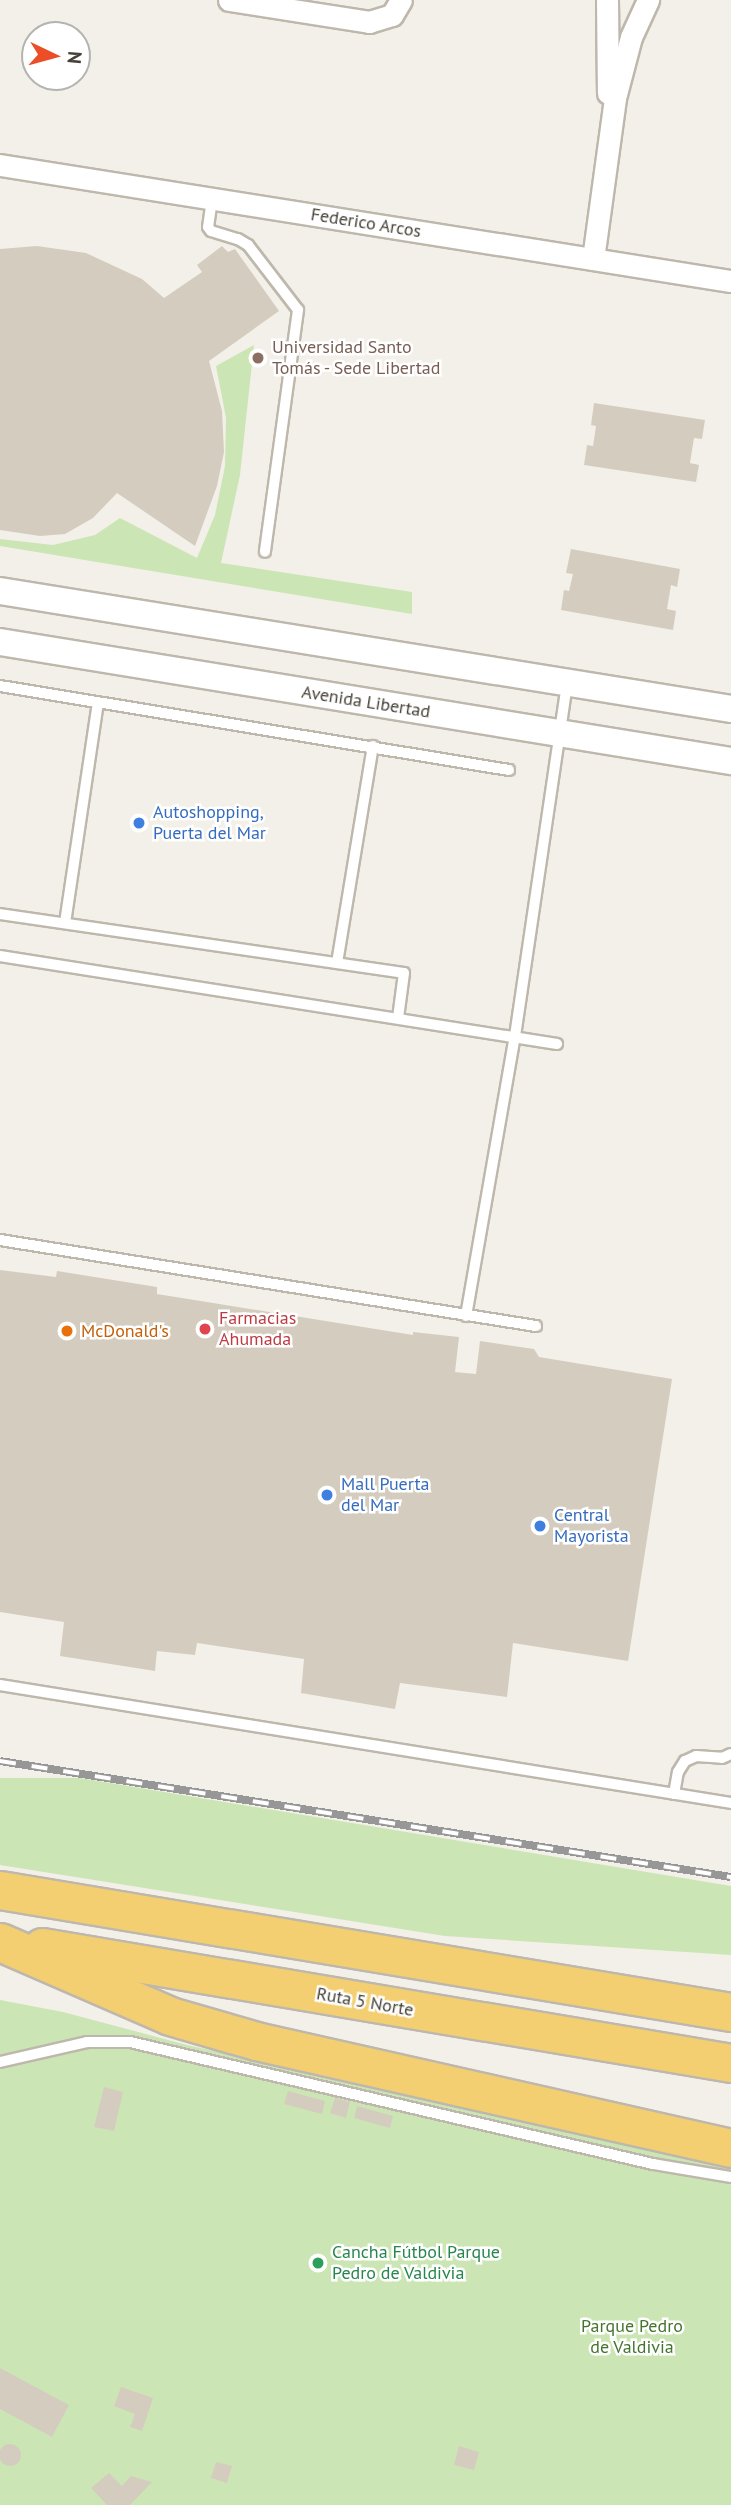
<!DOCTYPE html>
<html>
<head>
<meta charset="utf-8">
<style>
	body { margin:0 }
	#map { position:relative; width:731px; height:2505px; overflow:hidden; background:#f3f0e9; font-family:"PT Sans",sans-serif }
	div>[style] { position:absolute }
	.green>* { inset:0; background:#cce5b4 }
	.building>* { inset:0; background:#d4cdbf }
	.round { border-radius:50% }
	.roads { filter:drop-shadow(2px 0 #beb8ac) drop-shadow(-2px 0 #beb8ac) drop-shadow(0 2px #beb8ac) drop-shadow(0 -2px #beb8ac) }
	.service>* { height:10px; margin:-5px; padding:0 5px; transform-origin:5px; border-radius:5px; background:#fff }
	.minor>* { height:21px; margin:-10.5px; padding:0 10.5px; transform-origin:10.5px; border-radius:10.5px; background:#fff }
	.tertiary>* { height:26px; margin:-13px; padding:0 13px; transform-origin:13px; border-radius:13px; background:#fff }
	.motorway>* { height:37px; margin:-18.5px; padding:0 18.5px; transform-origin:18.5px; border-radius:18.5px; background:#f4cf72 }
	.rail>* { height:8px; margin-top:-4px; transform-origin:0; background:repeating-linear-gradient(90deg,#fff 0 16px,#979797 0 32px); box-sizing:border-box; border-block:2px solid #979797 }
	.dots>* { width:19px; height:19px; translate:-50% -50%; box-sizing:border-box; border:4px solid #fff; border-radius:50% }
	span { translate:-50% -50%; white-space:nowrap; text-align:center; line-height:1.15; -webkit-text-stroke:5px #fff; paint-order:stroke }
	.street-label { font-size:18px; color:#464137 }
	.education-label { font-size:18px; color:#785e54 }
	.left { translate:0 -50%; text-align:left }
	.shop-label { font-size:18px; color:#366cbe }
	.health-label { font-size:18px; color:#be3a42 }
	.food-label { font-size:18px; color:#c56008 }
	.leisure-label { font-size:18px; color:#27864d }
	.park-label { font-size:18px; color:#45742e }
	.north { position:absolute; left:21px; top:21px; width:70px; height:70px; box-sizing:border-box; background:#fff; border:2px solid #b5b3af; border-radius:50%; rotate:95deg; font-size:19px; font-weight:700; line-height:28px; text-align:center; color:#464137 }
	.north::after { content:''; display:block; margin:auto; width:24px; height:32px; background:#ec4e27; clip-path:polygon(50% 0,100% 100%,50% 72%,0 100%) }
</style>
</head>
<body>
<div id="map">
	<div class="green">
		<div style="clip-path:polygon(254px 345px,240px 475px,221px 563px,412px 592px,412px 614px,0 546px,0 539px,53px 545px,95px 535px,120px 518px,197px 558px,215px 515px,225px 466px,226px 418px,216px 366px)"></div>
		<div style="clip-path:polygon(0 1778px,80px 1778px,731px 1886px,731px 1955px,445px 1936px,0 1865px)"></div>
		<div style="clip-path:polygon(0 2000px,63px 2012px,187px 2045px,731px 2163px,731px 2505px,0 2505px)"></div>
	</div>
	<div class="building">
		<div style="clip-path:polygon(37px 246px,86px 253px,142px 279px,164px 298px,202px 272px,197px 265px,222px 246px,228px 252px,235px 249px,279px 311px,209px 361px,222px 411px,224px 452px,217px 486px,195px 546px,117px 493px,93px 518px,65px 534px,40px 536px,0 530px,0 249px)"></div>
		<div style="clip-path:polygon(594px 403px,705px 420px,702px 439px,694px 438px,690px 463px,699px 465px,696px 482px,584px 465px,587px 445px,593px 446px,596px 426px,591px 425px)"></div>
		<div style="clip-path:polygon(571px 549px,680px 569px,677px 587px,671px 585px,667px 609px,676px 611px,673px 630px,561px 610px,564px 590px,569px 591px,573px 574px,566px 573px)"></div>
		<div style="clip-path:polygon(0 1270px,56px 1277px,57px 1271px,157px 1287px,157px 1294px,213px 1303px,413px 1335px,413px 1332px,459px 1337px,455px 1372px,476px 1374px,480px 1341px,534px 1349px,539px 1357px,672px 1379px,628px 1661px,513px 1643px,507px 1697px,400px 1683px,395px 1709px,301px 1693px,304px 1659px,197px 1643px,195px 1655px,157px 1651px,155px 1671px,60px 1656px,64px 1622px,0 1612px)"></div>
		<div style="clip-path:polygon(104px 2087px,123px 2092px,114px 2131px,94px 2127px)"></div>
		<div style="clip-path:polygon(288px 2091px,325px 2101px,322px 2114px,284px 2104px)"></div>
		<div style="clip-path:polygon(335px 2098px,350px 2102px,346px 2118px,330px 2113px)"></div>
		<div style="clip-path:polygon(357px 2106px,393px 2116px,390px 2128px,354px 2118px)"></div>
		<div style="clip-path:polygon(0 2368px,69px 2405px,52px 2437px,0 2409px)"></div>
		<div style="clip-path:polygon(121px 2387px,153px 2398px,142px 2431px,130px 2427px,135px 2414px,114px 2406px)"></div>
		<div class="round" style="left:-1px;top:2444px;width:22px;height:22px"></div>
		<div style="clip-path:polygon(459px 2446px,479px 2452px,474px 2470px,454px 2465px)"></div>
		<div style="clip-path:polygon(216px 2462px,232px 2466px,227px 2483px,211px 2478px)"></div>
		<div style="clip-path:polygon(109px 2473px,122px 2486px,131px 2476px,152px 2482px,130px 2505px,107px 2505px,91px 2488px)"></div>
	</div>
	<div class="roads">
		<div class="service">
			<div style="left:212px;top:199px;width:28px;rotate:98deg"></div>
			<div style="left:208px;top:227px;width:5px;rotate:53deg"></div>
			<div style="left:211px;top:231px;width:28px;rotate:17deg"></div>
			<div style="left:238px;top:239px;width:12px;rotate:31deg"></div>
			<div style="left:248px;top:245px;width:82px;rotate:52.4deg"></div>
			<div style="left:298px;top:310px;width:244px;rotate:97.8deg"></div>
			<div style="left:0;top:686px;width:516px;rotate:9.37deg"></div>
			<div style="left:0;top:914px;width:408px;rotate:8.3deg"></div>
			<div style="left:404px;top:973px;width:45px;rotate:97.6deg"></div>
			<div style="left:65px;top:923px;width:223px;rotate:-81.5deg"></div>
			<div style="left:0;top:956px;width:564px;rotate:8.98deg"></div>
			<div style="left:337px;top:963px;width:220px;rotate:-80.6deg"></div>
			<div style="left:0;top:1240px;width:543px;rotate:9.12deg"></div>
			<div style="left:466px;top:1316px;width:284px;rotate:-80.1deg"></div>
			<div style="left:515px;top:1036px;width:356px;rotate:-81.6deg"></div>
			<div style="left:0;top:1685px;width:740px;rotate:9.17deg"></div>
			<div style="left:674px;top:1794px;width:22px;rotate:-80deg"></div>
			<div style="left:678px;top:1772px;width:13px;rotate:-58deg"></div>
			<div style="left:685px;top:1761px;width:12px;rotate:-24deg"></div>
			<div style="left:696px;top:1756px;width:26px;rotate:4deg"></div>
			<div style="left:722px;top:1758px;width:10px;rotate:-24deg"></div>
			<div style="left:0;top:2062px;width:89px;rotate:-12.9deg"></div>
			<div style="left:87px;top:2042px;width:43px"></div>
			<div style="left:130px;top:2042px;width:537px;rotate:13.13deg"></div>
			<div style="left:653px;top:2164px;width:79px;rotate:9.5deg"></div>
		</div>
		<div class="minor">
			<div style="left:229px;top:0;width:142px;rotate:8.9deg"></div>
			<div style="left:369px;top:22px;width:24px;rotate:-17deg"></div>
			<div style="left:392px;top:15px;width:17px;rotate:-59deg"></div>
			<div style="left:607px;top:0;width:93px;rotate:89.4deg"></div>
			<div style="left:0;top:165px;width:740px;rotate:9.02deg"></div>
			<div style="left:593px;top:259px;width:162px;rotate:-82.2deg"></div>
			<div style="left:615px;top:98px;width:63px;rotate:-75.3deg"></div>
			<div style="left:631px;top:37px;width:41px;rotate:-65.3deg"></div>
		</div>
		<div class="tertiary">
			<div style="left:0;top:591px;width:740px;rotate:9.17deg"></div>
			<div style="left:0;top:642px;width:741px;rotate:9.25deg"></div>
		</div>
		<div class="motorway">
			<div style="left:0;top:1890px;width:741px;rotate:9.48deg"></div>
			<div style="left:0;top:1942px;width:185px;rotate:23.5deg"></div>
			<div style="left:170px;top:2016px;width:90px;rotate:16.2deg"></div>
			<div style="left:256px;top:2041px;width:487px;rotate:12.7deg"></div>
			<div style="left:42px;top:1947px;width:699px;rotate:9.56deg"></div>
		</div>
	</div>
	<div class="rail">
		<div style="left:0;top:1761px;width:740px;rotate:9.02deg"></div>
	</div>
	<div class="dots">
		<div style="left:258px;top:358px;background:#8d6e63"></div>
		<div style="left:139px;top:823px;background:#3f7fe0"></div>
		<div style="left:205px;top:1329px;background:#e0444e"></div>
		<div style="left:67px;top:1331px;background:#e8710a"></div>
		<div style="left:327px;top:1495px;background:#3f7fe0"></div>
		<div style="left:540px;top:1526px;background:#3f7fe0"></div>
		<div style="left:318px;top:2263px;background:#2e9e5b"></div>
	</div>
	<div class="street-label">
		<span style="left:366px;top:223px;rotate:9deg">Federico Arcos</span>
		<span style="left:366px;top:702px;rotate:9deg">Avenida Libertad</span>
		<span style="left:365px;top:2002px;rotate:10deg">Ruta 5 Norte</span>
	</div>
	<div class="education-label">
		<span class="left" style="left:272px;top:358px">Universidad Santo<br>Tomás - Sede Libertad</span>
	</div>
	<div class="shop-label">
		<span class="left" style="left:153px;top:823px">Autoshopping,<br>Puerta del Mar</span>
		<span class="left" style="left:341px;top:1495px">Mall Puerta<br>del Mar</span>
		<span class="left" style="left:554px;top:1526px">Central<br>Mayorista</span>
	</div>
	<div class="health-label">
		<span class="left" style="left:219px;top:1329px">Farmacias<br>Ahumada</span>
	</div>
	<div class="food-label">
		<span class="left" style="left:81px;top:1331px">McDonald's</span>
	</div>
	<div class="leisure-label">
		<span class="left" style="left:332px;top:2263px">Cancha Fútbol Parque<br>Pedro de Valdivia</span>
	</div>
	<div class="park-label">
		<span style="left:632px;top:2337px">Parque Pedro<br>de Valdivia</span>
	</div>
	<div class="north">N</div>
</div>
</body>
</html>
